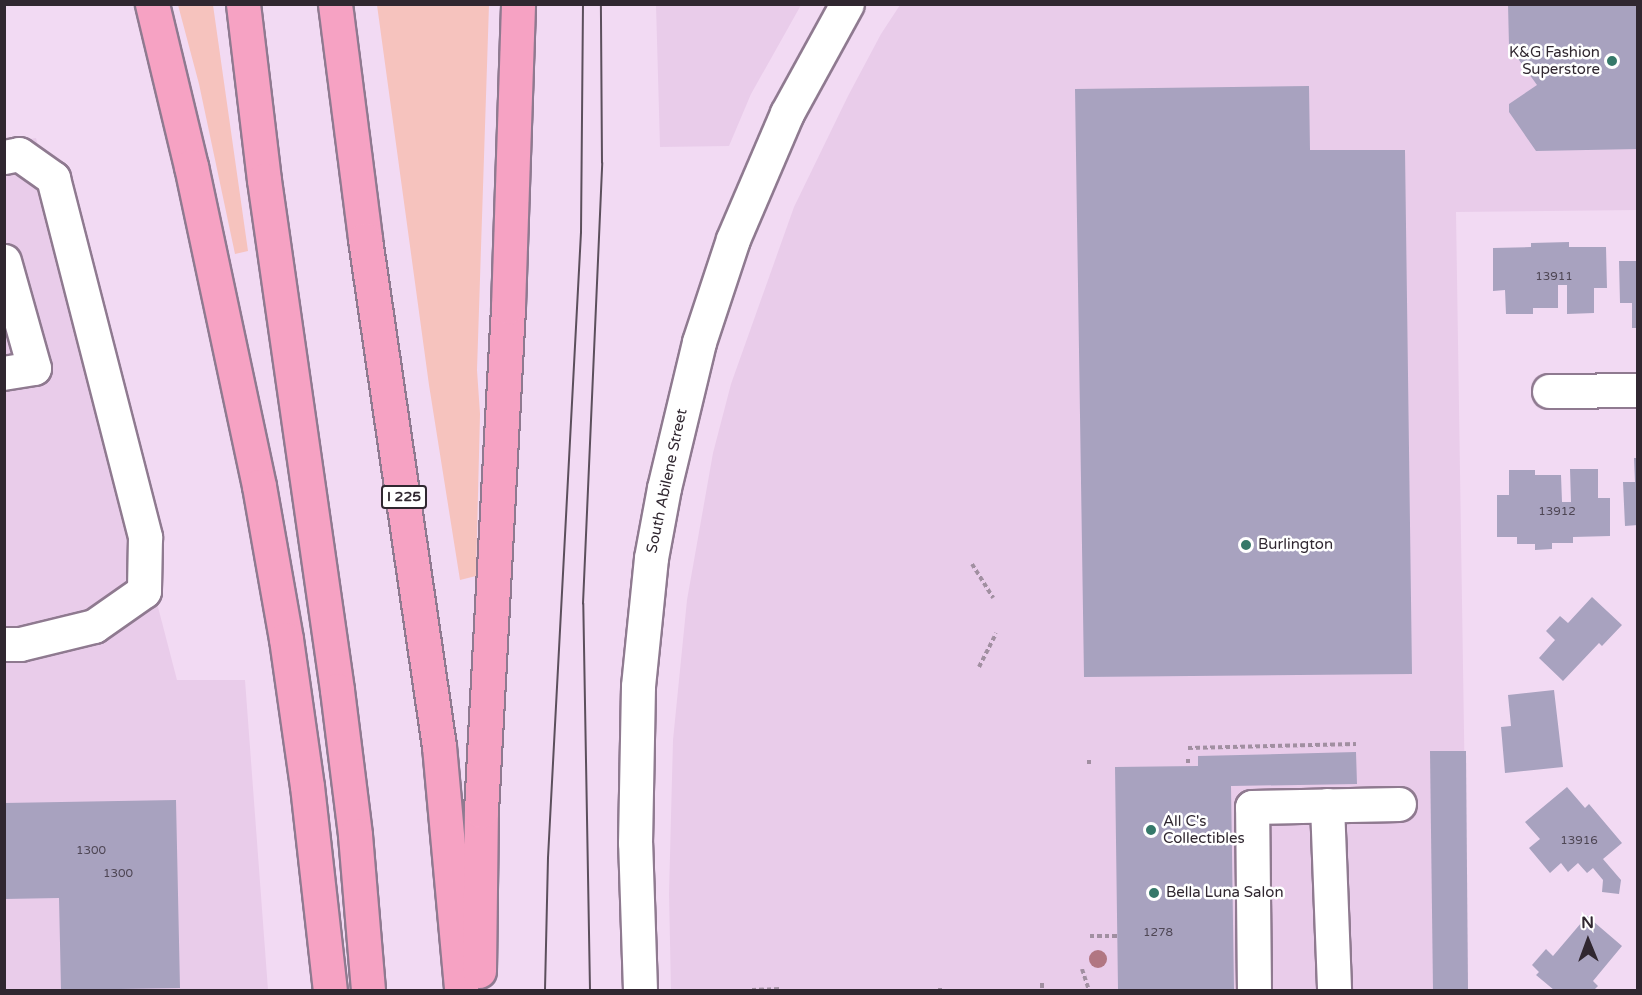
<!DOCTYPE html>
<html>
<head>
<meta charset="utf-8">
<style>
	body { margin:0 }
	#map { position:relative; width:1642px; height:995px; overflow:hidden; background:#f2daf3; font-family:"Varela Round",sans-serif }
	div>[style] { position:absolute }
	.built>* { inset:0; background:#e9ccea }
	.green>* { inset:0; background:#f6c3be }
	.building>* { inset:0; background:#a8a2bf }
	.path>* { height:4px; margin-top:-2px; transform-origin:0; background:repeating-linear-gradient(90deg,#a18fa1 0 4.5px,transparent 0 7.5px) }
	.roads { filter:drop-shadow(2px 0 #8f7a90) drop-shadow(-2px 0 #8f7a90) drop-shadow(0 2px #8f7a90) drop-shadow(0 -2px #8f7a90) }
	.minor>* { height:33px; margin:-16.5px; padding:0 16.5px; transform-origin:16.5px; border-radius:16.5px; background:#fff }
	.highway>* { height:33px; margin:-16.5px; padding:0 16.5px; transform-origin:16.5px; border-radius:16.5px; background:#f6a2c3 }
	.tram>* { height:1.5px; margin:-0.75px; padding:0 0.75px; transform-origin:0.75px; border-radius:0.75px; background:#5c4f5c }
	.trees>* { width:18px; height:18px; margin:-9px; border-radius:50%; background:#b17682 }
	.dots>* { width:16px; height:16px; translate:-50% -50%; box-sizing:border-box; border:3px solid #fff; border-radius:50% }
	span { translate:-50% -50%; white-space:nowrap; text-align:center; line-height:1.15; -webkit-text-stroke:5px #fff; paint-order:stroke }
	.number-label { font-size:12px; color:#4e4654 }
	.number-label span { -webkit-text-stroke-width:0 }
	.shield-label span { padding:2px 4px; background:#fff; border:2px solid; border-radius:4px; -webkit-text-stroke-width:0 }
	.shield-label { font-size:14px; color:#302730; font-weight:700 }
	.poi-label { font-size:15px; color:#302730 }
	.right { translate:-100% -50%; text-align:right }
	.left { translate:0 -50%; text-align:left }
	.street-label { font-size:15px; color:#302730 }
	.frame { position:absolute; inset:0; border:6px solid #302730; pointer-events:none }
	.north { position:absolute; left:1558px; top:911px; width:60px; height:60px; -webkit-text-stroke:4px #fff; paint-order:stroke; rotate:359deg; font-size:16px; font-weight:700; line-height:24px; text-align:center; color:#302730 }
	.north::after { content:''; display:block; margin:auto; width:21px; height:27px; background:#302730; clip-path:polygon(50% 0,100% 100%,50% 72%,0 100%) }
</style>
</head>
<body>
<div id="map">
	<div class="built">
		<div style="clip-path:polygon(656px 5px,801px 5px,751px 94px,729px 146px,660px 147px)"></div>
		<div style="clip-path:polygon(900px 5px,1637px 5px,1637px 210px,1456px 212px,1468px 990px,671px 990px,669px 894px,673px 740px,687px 600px,713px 453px,731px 384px,794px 207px,848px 96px,881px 34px)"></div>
		<div style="clip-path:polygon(36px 138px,177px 680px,245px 680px,268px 990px,5px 990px,4px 143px)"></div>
	</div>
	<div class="green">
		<div style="clip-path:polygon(178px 5px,213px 5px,248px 251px,235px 254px,199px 84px)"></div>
		<div style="clip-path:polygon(377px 5px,489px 5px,477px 370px,480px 414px,476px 576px,460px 580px,429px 385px)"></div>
	</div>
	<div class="building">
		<div style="clip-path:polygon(1508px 4px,1638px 4px,1638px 149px,1536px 151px,1509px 112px,1509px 104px,1537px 85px,1509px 46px)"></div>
		<div style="clip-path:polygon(1309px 86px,1310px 150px,1405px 150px,1412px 674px,1084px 677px,1075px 89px)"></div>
		<div style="clip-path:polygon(1569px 242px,1569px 247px,1606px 247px,1607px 288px,1594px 288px,1594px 313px,1567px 314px,1567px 285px,1558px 285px,1558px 308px,1533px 308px,1533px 314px,1506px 314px,1505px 290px,1493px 291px,1493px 248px,1531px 247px,1531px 243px)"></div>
		<div style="clip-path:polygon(1619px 261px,1638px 261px,1638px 328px,1632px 328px,1632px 303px,1620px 303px)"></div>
		<div style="clip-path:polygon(1634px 458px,1638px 458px,1638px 525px,1625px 526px,1623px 482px,1635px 482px)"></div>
		<div style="clip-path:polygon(1570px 469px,1598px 469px,1598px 498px,1610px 498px,1610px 536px,1573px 537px,1573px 543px,1552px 543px,1552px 549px,1535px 550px,1535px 544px,1517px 544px,1517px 537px,1497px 537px,1497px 495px,1509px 495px,1509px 470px,1535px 470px,1535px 475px,1561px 475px,1562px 502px,1571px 502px)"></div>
		<div style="clip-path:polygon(1592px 597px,1622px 625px,1602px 646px,1599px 643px,1563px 681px,1539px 658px,1555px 640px,1546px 631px,1560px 616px,1568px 623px)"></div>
		<div style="clip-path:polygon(1554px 690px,1563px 767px,1505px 773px,1501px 727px,1511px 726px,1508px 695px)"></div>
		<div style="clip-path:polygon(1430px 751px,1466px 751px,1468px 990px,1433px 990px)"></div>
		<div style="clip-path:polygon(1356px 752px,1357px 784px,1231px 786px,1234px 990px,1118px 990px,1115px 767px,1198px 766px,1198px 756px)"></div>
		<div style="clip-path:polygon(1567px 787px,1585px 808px,1589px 804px,1622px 843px,1603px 859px,1621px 880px,1619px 894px,1602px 892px,1603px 880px,1593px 868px,1587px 873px,1578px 863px,1568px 872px,1561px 863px,1550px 873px,1529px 848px,1540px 839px,1525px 822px)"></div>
		<div style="clip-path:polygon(176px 800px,180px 988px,61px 990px,59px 898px,4px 899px,4px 803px)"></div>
		<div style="clip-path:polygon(1587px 916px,1622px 946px,1593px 981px,1598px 986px,1594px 990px,1554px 990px,1536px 975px,1539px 972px,1532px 965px,1546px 949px,1553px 956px)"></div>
	</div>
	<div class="path">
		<div style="left:972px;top:564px;width:40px;rotate:58deg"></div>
		<div style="left:979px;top:667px;width:38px;rotate:-63deg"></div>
		<div style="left:1188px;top:748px;width:168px;rotate:-1.4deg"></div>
		<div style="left:1188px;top:759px;width:5px;rotate:90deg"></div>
		<div style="left:1089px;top:764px;width:5px;rotate:-90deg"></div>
		<div style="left:1090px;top:936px;width:27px"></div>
		<div style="left:1082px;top:969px;width:22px;rotate:72deg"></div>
		<div style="left:1042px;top:983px;width:7px;rotate:90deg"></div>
		<div style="left:940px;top:988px;width:2px;rotate:90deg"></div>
		<div style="left:752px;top:990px;width:28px;rotate:-2deg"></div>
	</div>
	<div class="roads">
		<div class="minor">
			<div style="left:4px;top:157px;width:15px;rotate:-11deg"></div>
			<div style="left:19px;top:154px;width:42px;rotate:35.2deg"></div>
			<div style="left:53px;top:178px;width:371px;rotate:75.6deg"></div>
			<div style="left:145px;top:537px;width:54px;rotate:91.1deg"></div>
			<div style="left:144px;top:591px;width:61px;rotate:145deg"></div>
			<div style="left:94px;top:626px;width:76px;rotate:166.3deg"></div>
			<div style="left:20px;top:644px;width:16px;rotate:180deg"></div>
			<div style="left:4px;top:261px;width:111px;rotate:74.3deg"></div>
			<div style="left:34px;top:368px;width:30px;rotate:171deg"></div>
			<div style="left:1549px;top:391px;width:89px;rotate:-0.6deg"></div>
			<div style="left:1327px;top:805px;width:185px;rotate:87.8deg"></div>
			<div style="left:640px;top:990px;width:147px;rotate:-91.9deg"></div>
			<div style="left:635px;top:843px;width:157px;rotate:-88.9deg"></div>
			<div style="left:638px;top:686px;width:129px;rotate:-84.2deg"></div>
			<div style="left:651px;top:558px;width:71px;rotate:-79.5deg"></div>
			<div style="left:664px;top:488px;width:150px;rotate:-76.5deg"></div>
			<div style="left:699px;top:342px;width:108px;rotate:-71.7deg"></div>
			<div style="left:733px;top:239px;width:137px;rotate:-66.8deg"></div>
			<div style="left:787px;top:113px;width:124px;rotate:-61.2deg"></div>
			<div style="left:1254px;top:990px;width:183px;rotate:-90.6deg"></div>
			<div style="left:1252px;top:807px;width:147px;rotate:-1.2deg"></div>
		</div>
		<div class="highway">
			<div style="left:152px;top:4px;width:167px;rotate:76.5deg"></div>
			<div style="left:191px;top:166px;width:327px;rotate:78deg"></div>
			<div style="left:259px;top:486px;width:155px;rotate:80deg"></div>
			<div style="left:286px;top:639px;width:148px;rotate:81.9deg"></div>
			<div style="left:307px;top:786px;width:205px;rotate:83.6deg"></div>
			<div style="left:243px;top:4px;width:177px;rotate:83.2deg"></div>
			<div style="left:264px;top:180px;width:515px;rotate:81.85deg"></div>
			<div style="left:337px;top:690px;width:146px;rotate:82.9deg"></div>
			<div style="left:355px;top:835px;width:156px;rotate:85.2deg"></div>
			<div style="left:335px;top:4px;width:237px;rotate:82.7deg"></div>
			<div style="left:365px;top:239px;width:512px;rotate:81.7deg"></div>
			<div style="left:439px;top:746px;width:245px;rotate:84.8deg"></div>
			<div style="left:479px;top:971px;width:160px;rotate:-89.3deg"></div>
			<div style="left:481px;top:811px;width:505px;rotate:-86.93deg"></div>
			<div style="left:508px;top:307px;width:303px;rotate:-88.1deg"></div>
		</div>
	</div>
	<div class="tram">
		<div style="left:545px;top:990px;width:132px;rotate:-88.7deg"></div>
		<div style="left:548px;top:858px;width:626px;rotate:-86.98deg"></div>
		<div style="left:581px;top:233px;width:229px;rotate:-89.5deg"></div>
		<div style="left:590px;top:990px;width:386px;rotate:-91deg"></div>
		<div style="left:583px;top:604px;width:441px;rotate:-87.5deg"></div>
		<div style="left:602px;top:163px;width:159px;rotate:-90.4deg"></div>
	</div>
	<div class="trees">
		<div style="left:1098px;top:959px"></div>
	</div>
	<div class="dots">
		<div style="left:1612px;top:61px;background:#357869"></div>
		<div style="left:1246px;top:545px;background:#357869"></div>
		<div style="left:1151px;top:830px;background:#357869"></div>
		<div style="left:1154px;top:893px;background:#357869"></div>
	</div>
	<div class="number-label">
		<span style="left:1554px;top:277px">13911</span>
		<span style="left:1557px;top:512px">13912</span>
		<span style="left:1579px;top:841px">13916</span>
		<span style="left:91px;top:851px">1300</span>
		<span style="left:118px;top:874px">1300</span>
		<span style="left:1158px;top:933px">1278</span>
	</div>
	<div class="shield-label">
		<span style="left:404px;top:497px">I 225</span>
	</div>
	<div class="poi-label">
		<span class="right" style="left:1600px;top:61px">K&amp;G Fashion<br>Superstore</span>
		<span class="left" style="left:1258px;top:545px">Burlington</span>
		<span class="left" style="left:1163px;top:830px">All C's<br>Collectibles</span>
		<span class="left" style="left:1166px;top:893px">Bella Luna Salon</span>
	</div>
	<div class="street-label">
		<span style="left:667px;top:481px;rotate:-78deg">South Abilene Street</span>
	</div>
	<div class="frame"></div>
	<div class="north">N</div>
</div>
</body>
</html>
